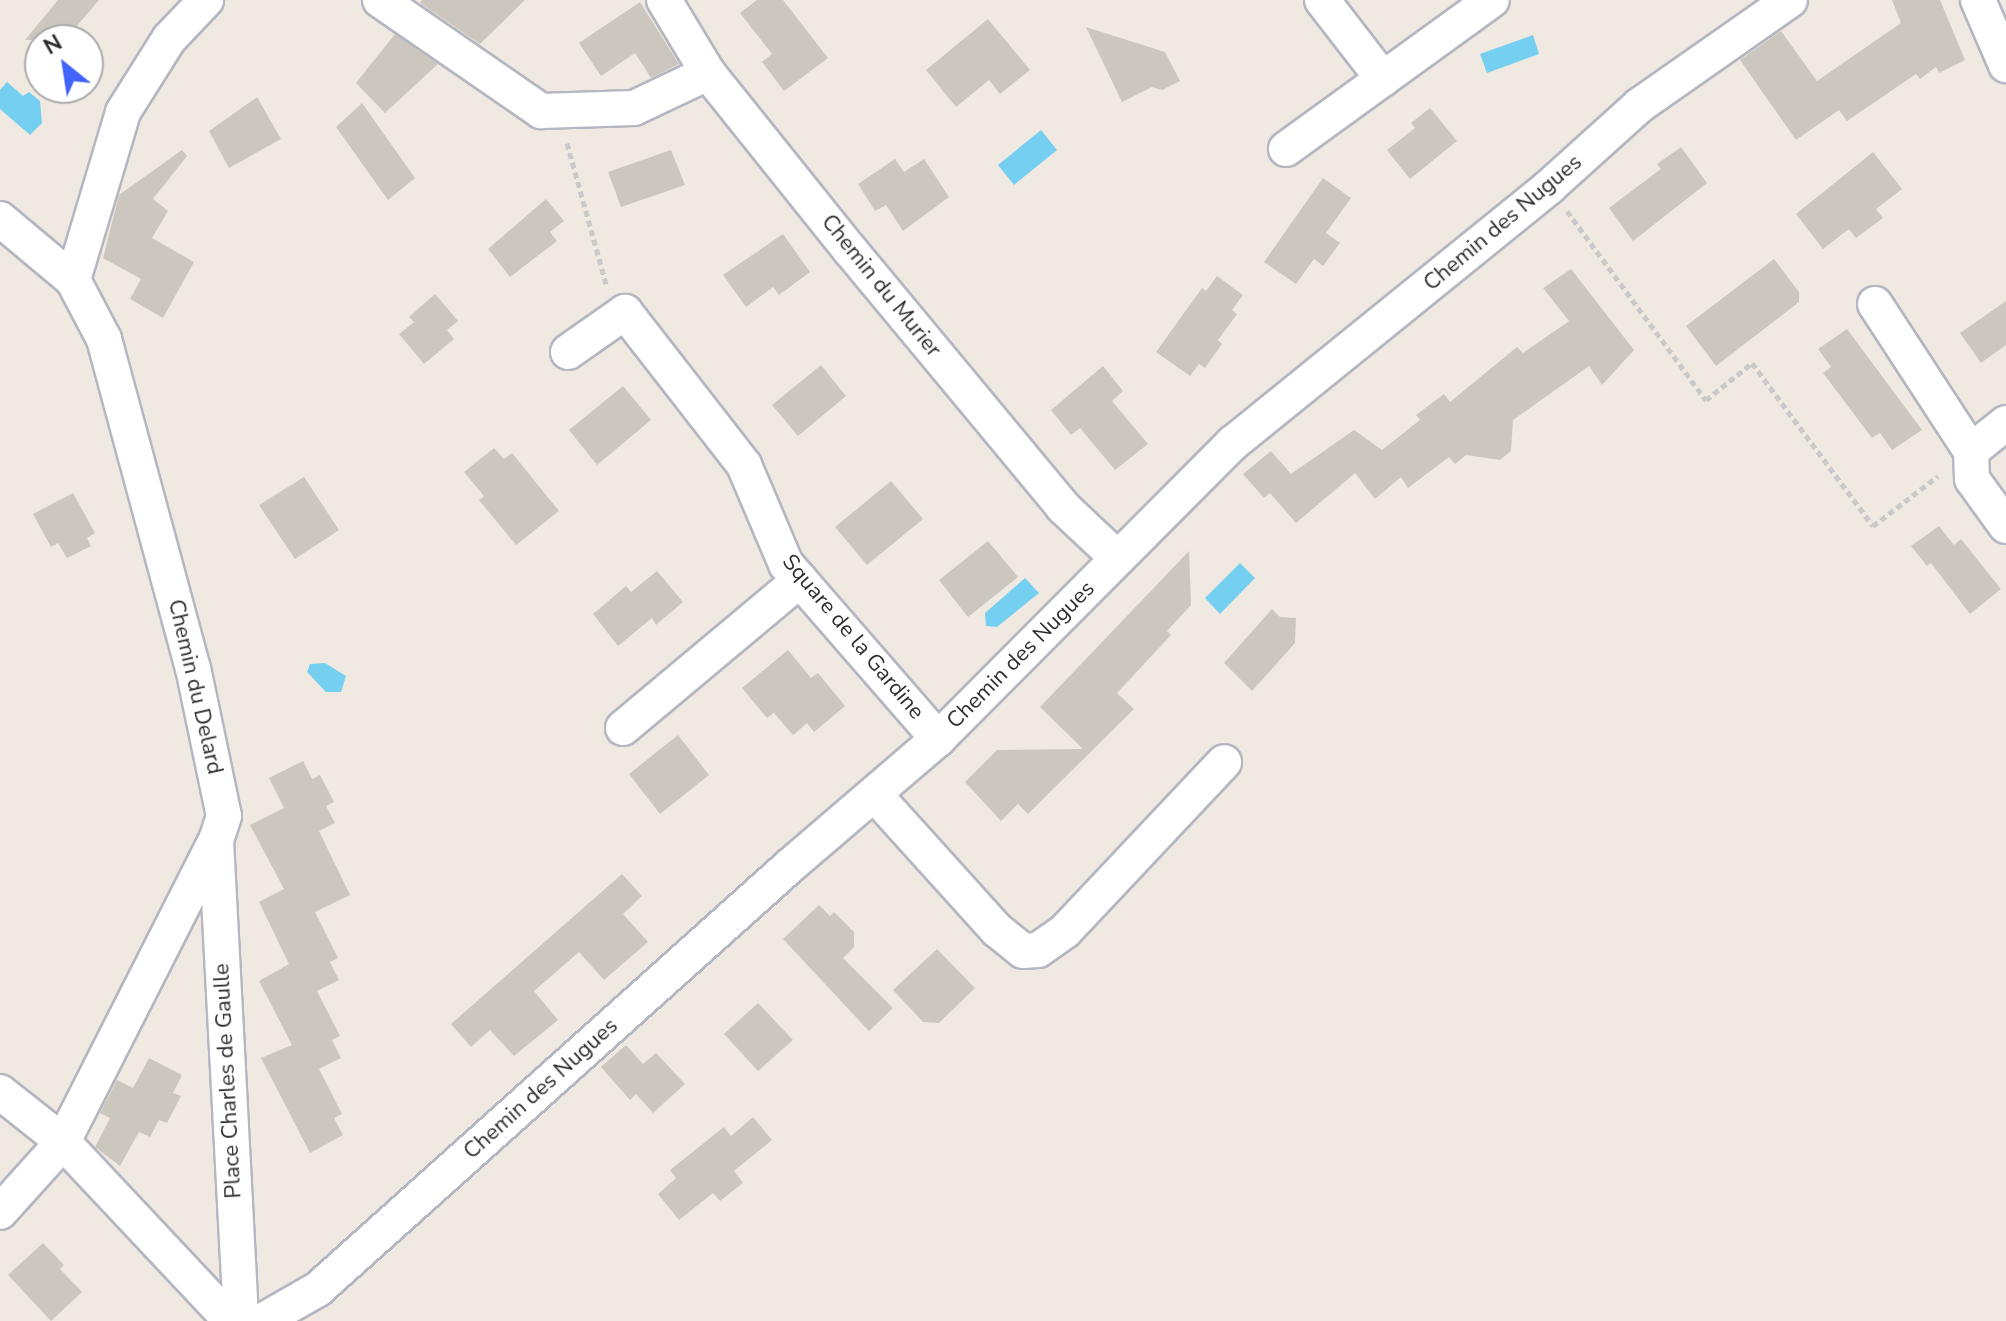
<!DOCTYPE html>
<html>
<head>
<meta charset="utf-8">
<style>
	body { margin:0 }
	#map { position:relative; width:2006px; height:1321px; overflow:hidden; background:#efe9e1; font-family:"Nunito Sans",sans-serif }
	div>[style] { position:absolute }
	.water>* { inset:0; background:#75cff0 }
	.building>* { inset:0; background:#cbc7bf }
	.path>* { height:5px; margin-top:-2.5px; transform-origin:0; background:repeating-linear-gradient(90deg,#c9c9c9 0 6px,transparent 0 10px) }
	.roads { filter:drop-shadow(2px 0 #b4b7c1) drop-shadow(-2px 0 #b4b7c1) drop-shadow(0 2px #b4b7c1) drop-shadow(0 -2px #b4b7c1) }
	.minor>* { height:34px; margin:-17px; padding:0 17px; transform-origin:17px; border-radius:17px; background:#fff }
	span { translate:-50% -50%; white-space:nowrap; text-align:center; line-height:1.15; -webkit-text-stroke:6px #fff; paint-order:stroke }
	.street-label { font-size:22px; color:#2e2e2e }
	.north { position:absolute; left:24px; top:24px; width:80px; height:80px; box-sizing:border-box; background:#fff; border:2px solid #ababab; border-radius:50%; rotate:330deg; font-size:22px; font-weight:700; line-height:32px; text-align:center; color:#2e2e2e }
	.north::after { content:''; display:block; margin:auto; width:28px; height:36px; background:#4264fb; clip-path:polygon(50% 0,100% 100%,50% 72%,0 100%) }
</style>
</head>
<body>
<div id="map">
	<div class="water">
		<div style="clip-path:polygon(1533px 35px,1539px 54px,1487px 73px,1480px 54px)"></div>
		<div style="clip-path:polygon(7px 82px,23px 96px,29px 92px,40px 101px,42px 123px,30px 135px,0 109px,0 90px)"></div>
		<div style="clip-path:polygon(1041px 130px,1057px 150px,1014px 185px,998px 165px)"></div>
		<div style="clip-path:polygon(1240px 563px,1255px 578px,1220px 614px,1205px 598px)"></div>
		<div style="clip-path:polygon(1025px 578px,1039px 593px,997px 627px,986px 626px,985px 613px)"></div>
		<div style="clip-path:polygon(325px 663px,346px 676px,341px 692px,326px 692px,307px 672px,310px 664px)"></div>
	</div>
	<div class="building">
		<div style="clip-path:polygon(58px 0,99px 0,65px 40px,25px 40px)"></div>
		<div style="clip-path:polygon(422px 0,525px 0,480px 44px,420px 3px)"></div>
		<div style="clip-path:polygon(757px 0,783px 0,828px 58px,784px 91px,762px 62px,772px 54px,740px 13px)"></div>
		<div style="clip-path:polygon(1892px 0,1940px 0,1965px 60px,1939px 73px,1936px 67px,1920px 79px,1916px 74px,1847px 121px,1839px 110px,1796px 140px,1740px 60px,1781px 31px,1817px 81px,1901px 23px)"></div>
		<div style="clip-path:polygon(640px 2px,679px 64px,651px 78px,635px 53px,601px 76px,579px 43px)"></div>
		<div style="clip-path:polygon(988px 19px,1030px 70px,1000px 94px,989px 80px,956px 107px,926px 70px)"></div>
		<div style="clip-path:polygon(1086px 27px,1165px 52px,1180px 81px,1162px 90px,1152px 87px,1122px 102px)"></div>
		<div style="clip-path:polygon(395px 34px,438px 64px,385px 113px,356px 83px)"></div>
		<div style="clip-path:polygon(257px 97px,281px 139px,229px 168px,209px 131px)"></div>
		<div style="clip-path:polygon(362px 103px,415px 178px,388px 200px,336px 127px)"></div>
		<div style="clip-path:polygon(1430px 108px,1457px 141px,1410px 179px,1387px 150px,1415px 128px,1411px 123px)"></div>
		<div style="clip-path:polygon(1681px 147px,1707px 183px,1633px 241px,1609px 208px,1661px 169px,1657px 164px)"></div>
		<div style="clip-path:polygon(182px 150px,187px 156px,153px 199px,168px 211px,152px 238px,194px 262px,163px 318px,130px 299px,141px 279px,103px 258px,119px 195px)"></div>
		<div style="clip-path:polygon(671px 150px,685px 185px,621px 207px,608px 172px)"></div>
		<div style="clip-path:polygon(1873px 152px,1902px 189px,1876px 209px,1883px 218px,1856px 238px,1849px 229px,1823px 249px,1796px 214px)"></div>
		<div style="clip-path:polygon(895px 159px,904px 172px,924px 159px,949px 197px,903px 231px,886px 205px,875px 211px,858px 184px)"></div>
		<div style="clip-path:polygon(1323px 178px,1351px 198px,1326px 233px,1340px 243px,1323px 266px,1314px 259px,1296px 284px,1264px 262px)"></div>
		<div style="clip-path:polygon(546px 199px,564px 221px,550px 232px,557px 241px,510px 277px,488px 249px)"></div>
		<div style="clip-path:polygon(783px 234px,810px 272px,779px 295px,773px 287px,746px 307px,723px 275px)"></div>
		<div style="clip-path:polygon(1774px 259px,1799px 292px,1799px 302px,1716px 366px,1686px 326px)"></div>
		<div style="clip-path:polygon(1571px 269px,1634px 350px,1602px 385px,1589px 366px,1513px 420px,1511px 451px,1500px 460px,1466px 455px,1455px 464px,1449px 457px,1408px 488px,1401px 477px,1375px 499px,1355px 473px,1296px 523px,1270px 493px,1264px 498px,1243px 474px,1271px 451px,1291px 474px,1354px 430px,1382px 450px,1420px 420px,1416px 415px,1444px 394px,1450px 402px,1517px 347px,1523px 353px,1569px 321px,1543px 288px)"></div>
		<div style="clip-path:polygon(1217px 276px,1243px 295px,1232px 310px,1237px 314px,1218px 340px,1222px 344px,1205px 368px,1199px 364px,1190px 376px,1156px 352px,1202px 288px,1206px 291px)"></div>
		<div style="clip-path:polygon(435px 294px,458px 321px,447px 330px,454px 339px,424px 364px,399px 334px,414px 322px,409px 317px)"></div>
		<div style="clip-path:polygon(2006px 301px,2006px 345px,1981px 363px,1960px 333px)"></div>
		<div style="clip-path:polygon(1847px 329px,1922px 430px,1892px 450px,1880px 433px,1872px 438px,1823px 373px,1831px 367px,1818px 349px)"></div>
		<div style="clip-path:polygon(821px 365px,846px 396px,798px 436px,772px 405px)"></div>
		<div style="clip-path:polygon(1103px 366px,1123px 391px,1112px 401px,1148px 444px,1115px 470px,1080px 428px,1071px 435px,1051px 410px)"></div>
		<div style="clip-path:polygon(623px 386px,651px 420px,597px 465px,569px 430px)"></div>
		<div style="clip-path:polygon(494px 448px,504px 459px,512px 453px,559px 511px,516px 545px,479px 500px,484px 496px,464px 472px)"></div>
		<div style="clip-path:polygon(304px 477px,339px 530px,295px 559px,259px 505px)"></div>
		<div style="clip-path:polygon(891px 481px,923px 519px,867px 565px,835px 527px)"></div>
		<div style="clip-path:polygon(73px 493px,95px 533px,87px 538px,91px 546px,67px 558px,58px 543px,51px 547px,33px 514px)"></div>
		<div style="clip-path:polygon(1939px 526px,1954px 545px,1961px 539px,2001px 589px,1970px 614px,1931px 563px,1927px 566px,1911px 546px)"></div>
		<div style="clip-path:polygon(988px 541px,1018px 577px,968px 617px,939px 580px)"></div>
		<div style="clip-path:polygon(1189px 551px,1191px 605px,1167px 631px,1171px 635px,1117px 693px,1134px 709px,1028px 814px,1018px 804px,1001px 821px,965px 782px,997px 750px,1083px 749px,1040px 707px)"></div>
		<div style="clip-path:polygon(657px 571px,683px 602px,656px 625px,652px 618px,618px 646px,593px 614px,626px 586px,631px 592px)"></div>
		<div style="clip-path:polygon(1272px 609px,1280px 617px,1296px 618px,1295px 643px,1252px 691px,1224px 663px)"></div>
		<div style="clip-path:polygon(788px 650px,811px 678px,818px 673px,845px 706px,814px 732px,807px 723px,793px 735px,774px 713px,767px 718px,742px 688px)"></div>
		<div style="clip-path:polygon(678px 735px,709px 775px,660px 814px,629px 774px)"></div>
		<div style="clip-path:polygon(303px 761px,312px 779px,320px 775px,334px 802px,326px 806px,335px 823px,319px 831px,350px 895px,315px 912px,338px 958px,330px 962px,339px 980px,317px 991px,340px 1036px,332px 1040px,341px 1058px,319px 1069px,342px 1114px,334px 1118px,343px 1135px,310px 1153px,261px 1058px,292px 1045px,259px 981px,289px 964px,259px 902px,284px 889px,250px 825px,284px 808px,269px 778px)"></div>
		<div style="clip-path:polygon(622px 874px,642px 896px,623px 914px,648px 942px,604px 980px,579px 952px,534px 991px,558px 1020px,514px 1056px,490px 1030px,471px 1047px,451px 1024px)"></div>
		<div style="clip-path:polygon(819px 905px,830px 916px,834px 912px,854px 932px,854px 947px,843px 958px,893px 1008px,869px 1031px,783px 939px)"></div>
		<div style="clip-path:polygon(937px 949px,975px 988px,939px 1023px,923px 1022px,893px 990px)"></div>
		<div style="clip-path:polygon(758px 1003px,793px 1040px,758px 1071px,724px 1034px)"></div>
		<div style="clip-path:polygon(626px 1045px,643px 1064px,656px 1053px,685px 1084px,653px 1113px,636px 1094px,630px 1100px,601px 1067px)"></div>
		<div style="clip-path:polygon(149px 1058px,182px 1075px,173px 1093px,181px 1096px,167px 1123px,159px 1120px,150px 1137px,139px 1132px,120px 1166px,95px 1147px,110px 1118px,100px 1113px,117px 1080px,133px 1088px)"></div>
		<div style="clip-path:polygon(753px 1117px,772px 1140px,734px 1171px,743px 1183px,720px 1201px,713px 1193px,679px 1220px,658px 1194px,676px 1178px,670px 1170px,724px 1127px,731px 1136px)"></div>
		<div style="clip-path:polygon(43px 1243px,64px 1265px,60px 1269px,82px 1292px,51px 1321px,8px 1275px)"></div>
	</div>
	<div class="path">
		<div style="left:567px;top:143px;width:149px;rotate:74.5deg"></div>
		<div style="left:1567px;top:211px;width:235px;rotate:53.7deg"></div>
		<div style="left:1706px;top:400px;width:59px;rotate:-38.8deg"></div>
		<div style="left:1752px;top:363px;width:203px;rotate:53.4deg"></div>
		<div style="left:1873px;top:526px;width:82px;rotate:-37.6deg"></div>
	</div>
	<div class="roads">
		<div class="minor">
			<div style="left:380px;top:0;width:196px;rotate:34.6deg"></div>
			<div style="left:541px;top:111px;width:93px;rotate:-1.8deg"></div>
			<div style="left:634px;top:108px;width:82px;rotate:-25.3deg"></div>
			<div style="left:664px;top:0;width:85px;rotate:58.9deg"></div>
			<div style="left:708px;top:73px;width:227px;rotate:51.3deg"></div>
			<div style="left:850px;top:250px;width:334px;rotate:50.3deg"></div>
			<div style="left:1063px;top:507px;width:73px;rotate:43.3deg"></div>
			<div style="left:1322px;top:0;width:100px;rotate:52.3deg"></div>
			<div style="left:1978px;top:0;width:71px;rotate:66.7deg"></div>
			<div style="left:1286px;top:149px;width:254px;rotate:-35.9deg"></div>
			<div style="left:0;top:219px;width:95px;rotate:39.9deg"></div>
			<div style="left:73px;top:280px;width:67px;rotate:62.3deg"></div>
			<div style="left:104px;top:339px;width:341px;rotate:74.9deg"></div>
			<div style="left:193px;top:668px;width:151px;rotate:78.2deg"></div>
			<div style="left:224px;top:816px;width:25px;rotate:108deg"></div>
			<div style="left:216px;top:840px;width:339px;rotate:116.9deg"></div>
			<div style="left:63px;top:1142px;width:245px;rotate:46.8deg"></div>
			<div style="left:73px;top:280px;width:175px;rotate:-73.4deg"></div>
			<div style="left:123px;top:112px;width:86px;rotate:-57.8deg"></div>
			<div style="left:169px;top:39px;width:54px;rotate:-46.5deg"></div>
			<div style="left:1875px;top:304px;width:176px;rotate:56.9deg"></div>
			<div style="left:568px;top:352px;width:70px;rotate:-35.1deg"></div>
			<div style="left:625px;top:312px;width:194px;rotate:52.1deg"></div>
			<div style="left:744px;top:465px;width:108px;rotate:67deg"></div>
			<div style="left:786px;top:564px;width:232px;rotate:49deg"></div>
			<div style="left:2006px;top:423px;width:45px;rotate:141.3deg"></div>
			<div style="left:1971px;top:451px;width:28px;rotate:88deg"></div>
			<div style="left:1972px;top:479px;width:58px;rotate:54.1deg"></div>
			<div style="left:623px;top:728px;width:231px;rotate:-39.9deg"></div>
			<div style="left:875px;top:795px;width:182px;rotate:47.9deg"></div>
			<div style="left:997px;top:930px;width:33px;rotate:39deg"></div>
			<div style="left:1023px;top:951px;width:15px;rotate:-4deg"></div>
			<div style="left:1038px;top:950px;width:33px;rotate:-35deg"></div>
			<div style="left:1065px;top:931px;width:232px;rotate:-46.7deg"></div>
			<div style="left:216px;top:841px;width:481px;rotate:87deg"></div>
			<div style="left:0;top:1092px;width:80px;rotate:38.4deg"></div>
			<div style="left:63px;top:1142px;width:94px;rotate:132deg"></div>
			<div style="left:262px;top:1321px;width:64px;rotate:-29.7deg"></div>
			<div style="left:318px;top:1289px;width:637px;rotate:-41.88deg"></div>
			<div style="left:792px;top:864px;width:192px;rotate:-40.6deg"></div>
			<div style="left:938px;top:739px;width:418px;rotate:-45.1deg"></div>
			<div style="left:1233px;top:443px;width:407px;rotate:-39deg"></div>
			<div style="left:1549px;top:187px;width:122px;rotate:-42deg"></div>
			<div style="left:1640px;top:105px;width:183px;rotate:-35deg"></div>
		</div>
	</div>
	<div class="street-label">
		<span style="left:1503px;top:223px;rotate:-40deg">Chemin des Nugues</span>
		<span style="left:881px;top:286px;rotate:51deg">Chemin du Murier</span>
		<span style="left:853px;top:637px;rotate:50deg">Square de la Gardine</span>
		<span style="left:1021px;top:655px;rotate:-45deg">Chemin des Nugues</span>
		<span style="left:195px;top:687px;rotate:77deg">Chemin du Delard</span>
		<span style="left:228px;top:1081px;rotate:-93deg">Place Charles de Gaulle</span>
		<span style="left:541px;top:1089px;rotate:-42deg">Chemin des Nugues</span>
	</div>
	<div class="north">N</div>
</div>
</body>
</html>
